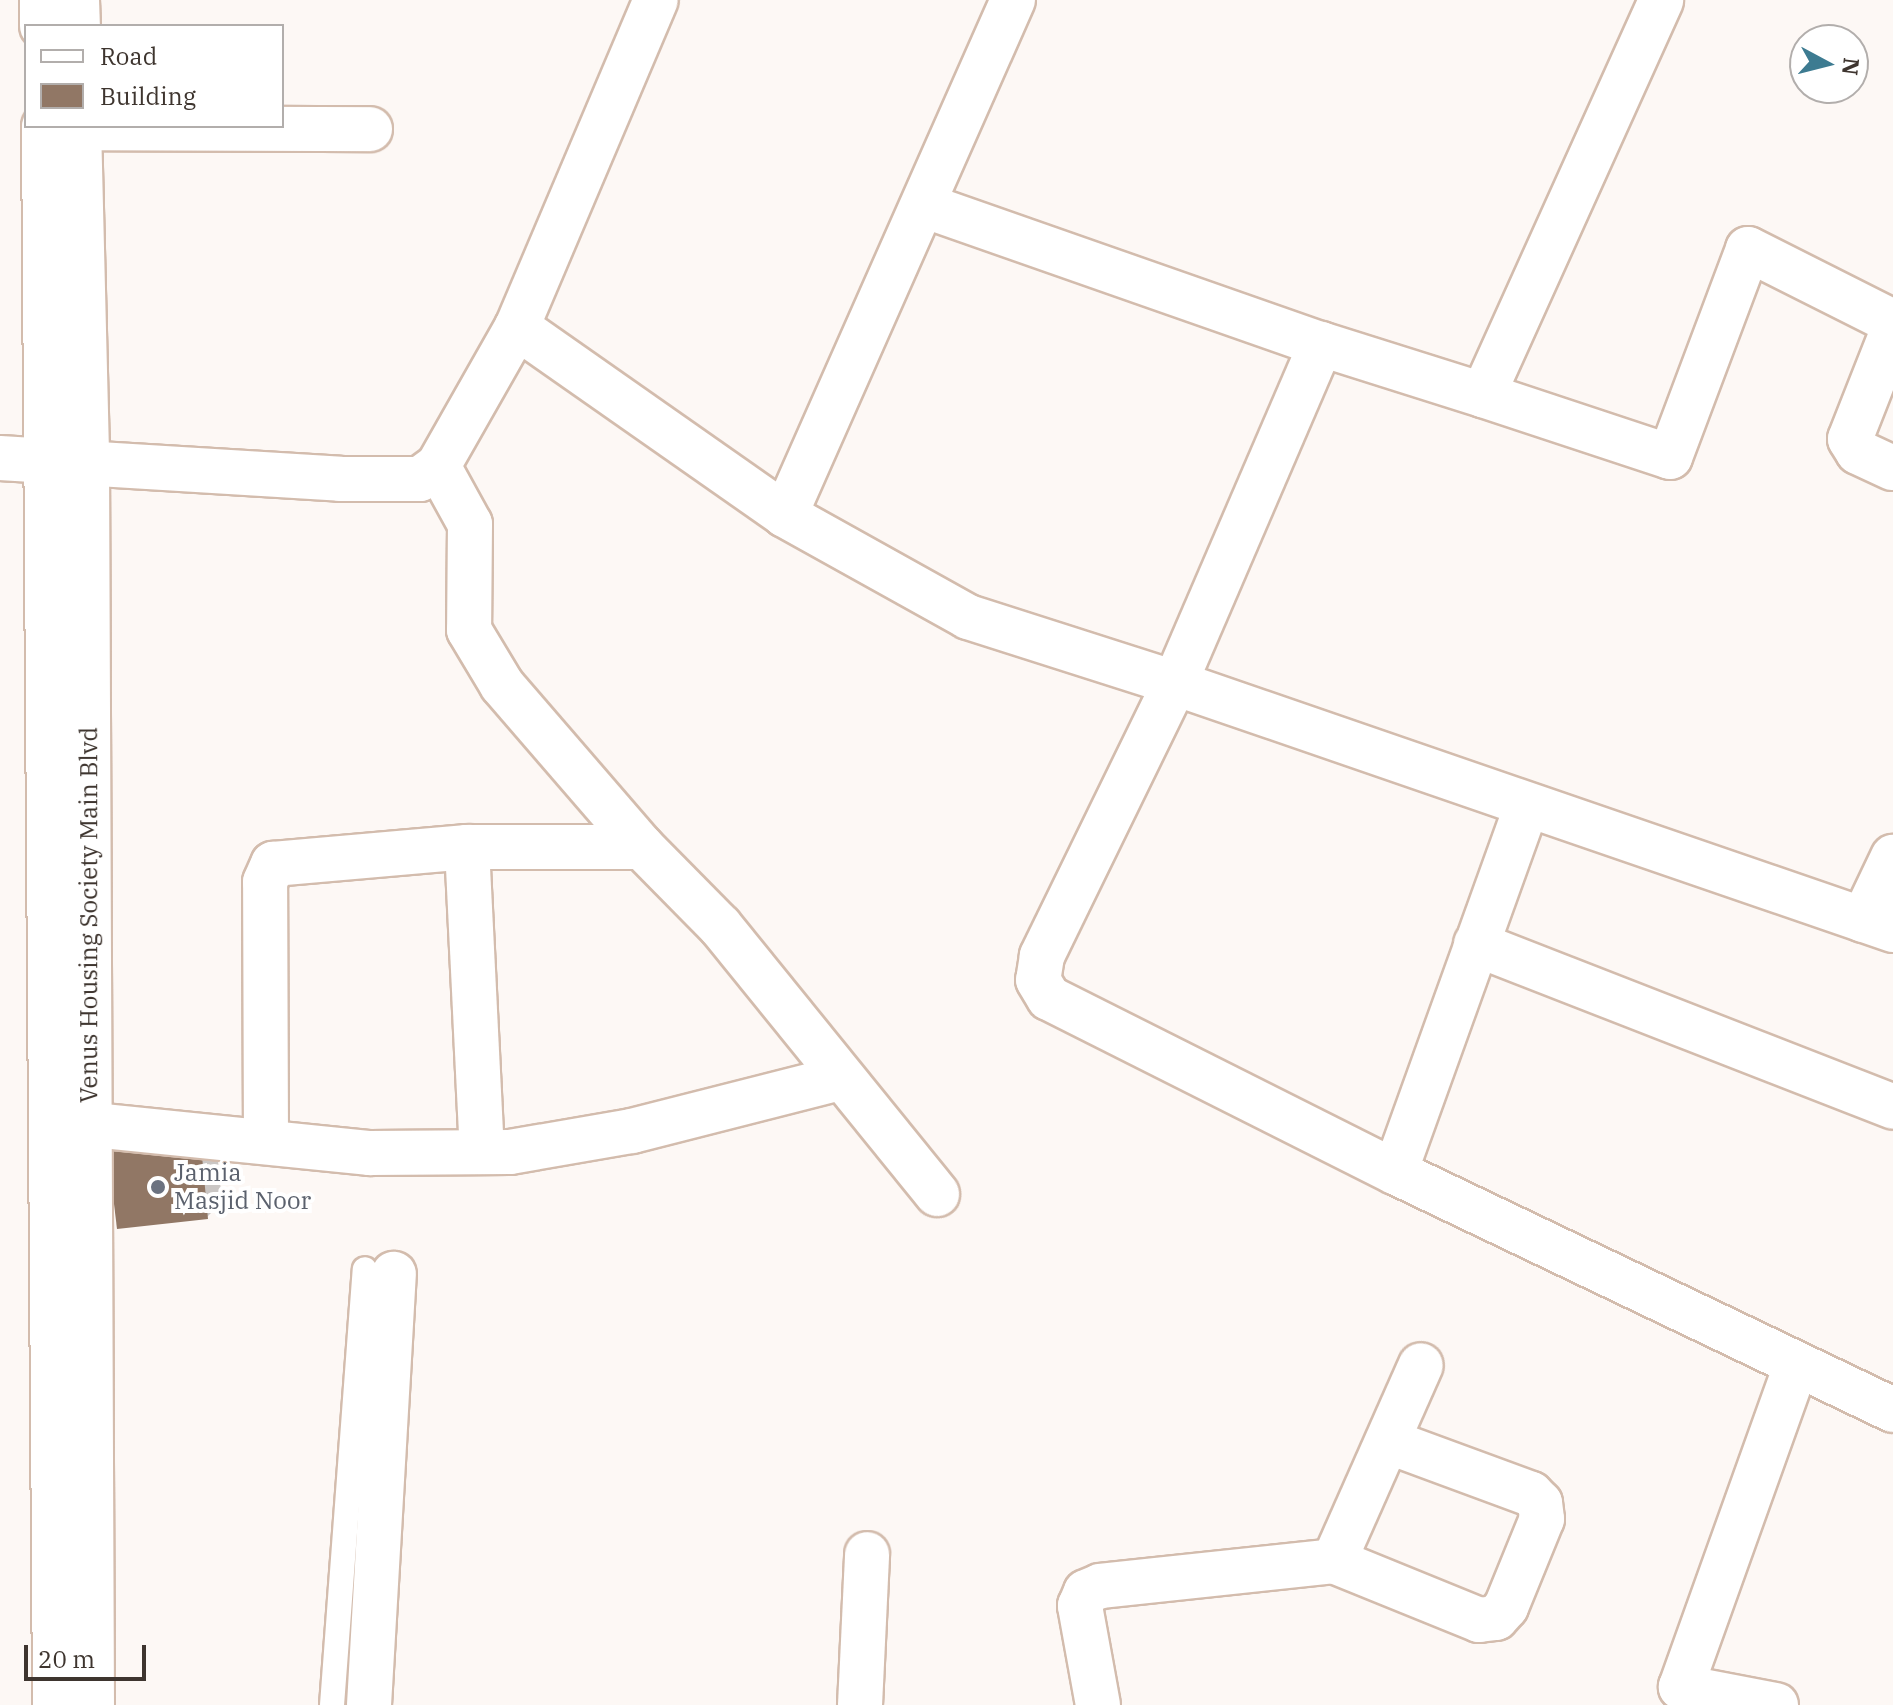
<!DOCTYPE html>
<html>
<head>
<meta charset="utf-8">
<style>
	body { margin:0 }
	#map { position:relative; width:1893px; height:1705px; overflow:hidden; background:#fdf8f5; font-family:"IBM Plex Serif",serif }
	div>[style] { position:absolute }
	.shadow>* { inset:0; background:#0003 }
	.building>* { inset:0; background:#917765 }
	.roads { filter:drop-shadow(2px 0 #d3bcad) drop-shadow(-2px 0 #d3bcad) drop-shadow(0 2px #d3bcad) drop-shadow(0 -2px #d3bcad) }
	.lane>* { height:24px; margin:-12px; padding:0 12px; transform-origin:12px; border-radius:12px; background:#fff }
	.street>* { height:44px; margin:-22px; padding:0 22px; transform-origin:22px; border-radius:22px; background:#fff }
	.secondary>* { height:44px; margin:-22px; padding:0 22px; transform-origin:22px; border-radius:22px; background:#fff }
	.dots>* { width:22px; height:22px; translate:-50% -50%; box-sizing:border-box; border:4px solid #fff; border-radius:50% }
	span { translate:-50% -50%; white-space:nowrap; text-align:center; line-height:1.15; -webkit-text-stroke:8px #fff; paint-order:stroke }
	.street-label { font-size:24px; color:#3e352f }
	.worship-label { font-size:24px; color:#5b616d }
	.left { translate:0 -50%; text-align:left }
	.legend { position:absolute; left:24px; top:24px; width:260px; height:104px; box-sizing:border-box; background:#fff; border:2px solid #b2aeac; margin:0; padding:10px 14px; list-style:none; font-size:24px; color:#3e352f }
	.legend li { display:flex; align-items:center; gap:16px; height:40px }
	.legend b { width:40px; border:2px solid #b2aeac }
	.north { position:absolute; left:1789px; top:24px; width:80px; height:80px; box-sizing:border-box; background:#fff; border:2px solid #b2aeac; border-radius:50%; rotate:97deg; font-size:22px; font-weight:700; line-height:32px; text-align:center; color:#3e352f }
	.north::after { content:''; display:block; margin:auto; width:28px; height:36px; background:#3d7b91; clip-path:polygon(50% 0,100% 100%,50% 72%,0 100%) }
	.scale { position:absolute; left:24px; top:1645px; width:122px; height:36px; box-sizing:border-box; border:4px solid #3e352f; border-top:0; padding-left:10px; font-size:24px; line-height:28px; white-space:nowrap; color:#3e352f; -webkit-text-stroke:6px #fff; paint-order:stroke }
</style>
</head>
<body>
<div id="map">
	<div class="shadow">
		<div style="clip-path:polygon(123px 1123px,216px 1141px,222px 1202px,207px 1217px)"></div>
	</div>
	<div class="building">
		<div style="clip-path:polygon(106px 1137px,202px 1156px,208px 1219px,117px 1229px)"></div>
	</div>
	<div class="roads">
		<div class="lane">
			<div style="left:332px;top:1705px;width:437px;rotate:-85.7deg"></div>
		</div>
		<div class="street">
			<div style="left:44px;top:128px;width:326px;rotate:0.2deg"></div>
			<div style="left:926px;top:206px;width:418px;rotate:19.3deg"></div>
			<div style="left:517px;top:327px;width:327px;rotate:35deg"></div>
			<div style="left:785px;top:515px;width:210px;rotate:29.1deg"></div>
			<div style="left:968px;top:617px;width:217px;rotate:17.7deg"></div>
			<div style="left:1175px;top:683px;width:369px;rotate:-66.7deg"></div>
			<div style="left:1321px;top:344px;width:170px;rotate:17.5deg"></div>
			<div style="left:1483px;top:395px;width:433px;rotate:-65.7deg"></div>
			<div style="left:1893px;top:330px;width:117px;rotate:111.5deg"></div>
			<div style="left:1850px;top:439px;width:15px;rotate:58deg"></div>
			<div style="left:1858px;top:452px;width:38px;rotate:25deg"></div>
			<div style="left:1483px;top:395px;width:197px;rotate:18.3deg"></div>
			<div style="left:1670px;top:457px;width:222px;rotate:-69.4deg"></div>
			<div style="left:1748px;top:249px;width:162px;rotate:26.7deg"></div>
			<div style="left:0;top:458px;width:341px;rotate:3.5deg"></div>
			<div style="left:340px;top:479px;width:80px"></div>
			<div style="left:420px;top:479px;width:22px;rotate:-36deg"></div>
			<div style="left:438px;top:466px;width:160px;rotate:-60.4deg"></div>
			<div style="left:517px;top:327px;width:355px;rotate:-67deg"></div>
			<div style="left:438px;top:466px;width:66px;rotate:61.1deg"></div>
			<div style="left:470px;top:524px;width:106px;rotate:90.5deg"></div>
			<div style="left:469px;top:630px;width:64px;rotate:59deg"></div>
			<div style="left:502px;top:685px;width:214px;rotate:49.2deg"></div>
			<div style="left:642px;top:847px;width:111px;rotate:45.4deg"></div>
			<div style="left:720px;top:926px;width:345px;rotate:51deg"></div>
			<div style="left:785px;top:515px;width:563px;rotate:-66.12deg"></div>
			<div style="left:467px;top:847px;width:305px;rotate:87.2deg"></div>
			<div style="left:1863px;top:920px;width:70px;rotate:-64.5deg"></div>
			<div style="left:1893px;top:930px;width:759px;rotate:-161.02deg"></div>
			<div style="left:1175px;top:683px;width:304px;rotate:116deg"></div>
			<div style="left:1042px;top:956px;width:24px;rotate:99deg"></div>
			<div style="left:1038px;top:980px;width:21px;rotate:59deg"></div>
			<div style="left:1049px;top:998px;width:387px;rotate:26.7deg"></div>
			<div style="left:1395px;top:1172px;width:552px;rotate:25.54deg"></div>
			<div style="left:1476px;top:944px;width:448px;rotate:21.3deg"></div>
			<div style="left:54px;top:1121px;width:318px;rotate:5.8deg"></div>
			<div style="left:370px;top:1153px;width:140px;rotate:-0.4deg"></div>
			<div style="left:510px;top:1152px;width:124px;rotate:-9.8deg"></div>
			<div style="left:632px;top:1131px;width:215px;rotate:-14.3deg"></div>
			<div style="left:266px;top:1142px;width:260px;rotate:-90.2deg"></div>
			<div style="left:265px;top:882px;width:20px;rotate:-66deg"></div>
			<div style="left:273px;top:864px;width:195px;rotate:-5deg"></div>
			<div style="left:467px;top:847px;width:175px"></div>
			<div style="left:1395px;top:1172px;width:389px;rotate:-70.2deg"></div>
			<div style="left:1334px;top:1561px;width:214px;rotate:-66.1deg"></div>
			<div style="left:369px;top:1705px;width:432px;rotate:-86.7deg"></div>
			<div style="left:860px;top:1705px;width:151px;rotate:-87.3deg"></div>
			<div style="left:1098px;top:1705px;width:101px;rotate:-100.3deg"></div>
			<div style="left:1080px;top:1606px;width:15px;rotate:-67deg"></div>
			<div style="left:1086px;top:1592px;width:15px;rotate:-23deg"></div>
			<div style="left:1100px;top:1586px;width:235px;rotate:-6.1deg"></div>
			<div style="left:1334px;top:1561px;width:157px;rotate:22.1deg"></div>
			<div style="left:1479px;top:1620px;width:17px;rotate:-7deg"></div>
			<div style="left:1496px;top:1618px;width:15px;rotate:-48deg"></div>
			<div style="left:1506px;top:1607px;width:95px;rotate:-67.8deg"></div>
			<div style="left:1542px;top:1519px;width:16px;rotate:-97deg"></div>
			<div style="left:1540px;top:1503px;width:13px;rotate:-135deg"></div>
			<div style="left:1531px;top:1494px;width:150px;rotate:-159.8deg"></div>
			<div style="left:1776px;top:1705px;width:97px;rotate:-169.3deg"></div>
			<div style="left:1681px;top:1687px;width:342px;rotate:-70.3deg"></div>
		</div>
		<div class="secondary">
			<div style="left:42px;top:0;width:26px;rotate:90deg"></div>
			<div style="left:77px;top:0;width:26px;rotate:88deg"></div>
			<div style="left:44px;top:126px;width:1579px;rotate:89.6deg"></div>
			<div style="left:79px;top:126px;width:337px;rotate:88.6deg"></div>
			<div style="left:87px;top:463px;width:1242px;rotate:89.77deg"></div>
		</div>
	</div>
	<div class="dots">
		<div style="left:158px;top:1187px;background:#6b7280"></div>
	</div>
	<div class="street-label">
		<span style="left:89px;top:915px;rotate:-90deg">Venus Housing Society Main Blvd</span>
	</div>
	<div class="worship-label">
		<span class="left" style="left:174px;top:1187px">Jamia<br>Masjid Noor</span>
	</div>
	<ul class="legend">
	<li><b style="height:10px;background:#fff"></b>Road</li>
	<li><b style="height:22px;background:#917765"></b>Building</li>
	</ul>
	<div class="north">N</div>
	<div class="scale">20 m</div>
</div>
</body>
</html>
